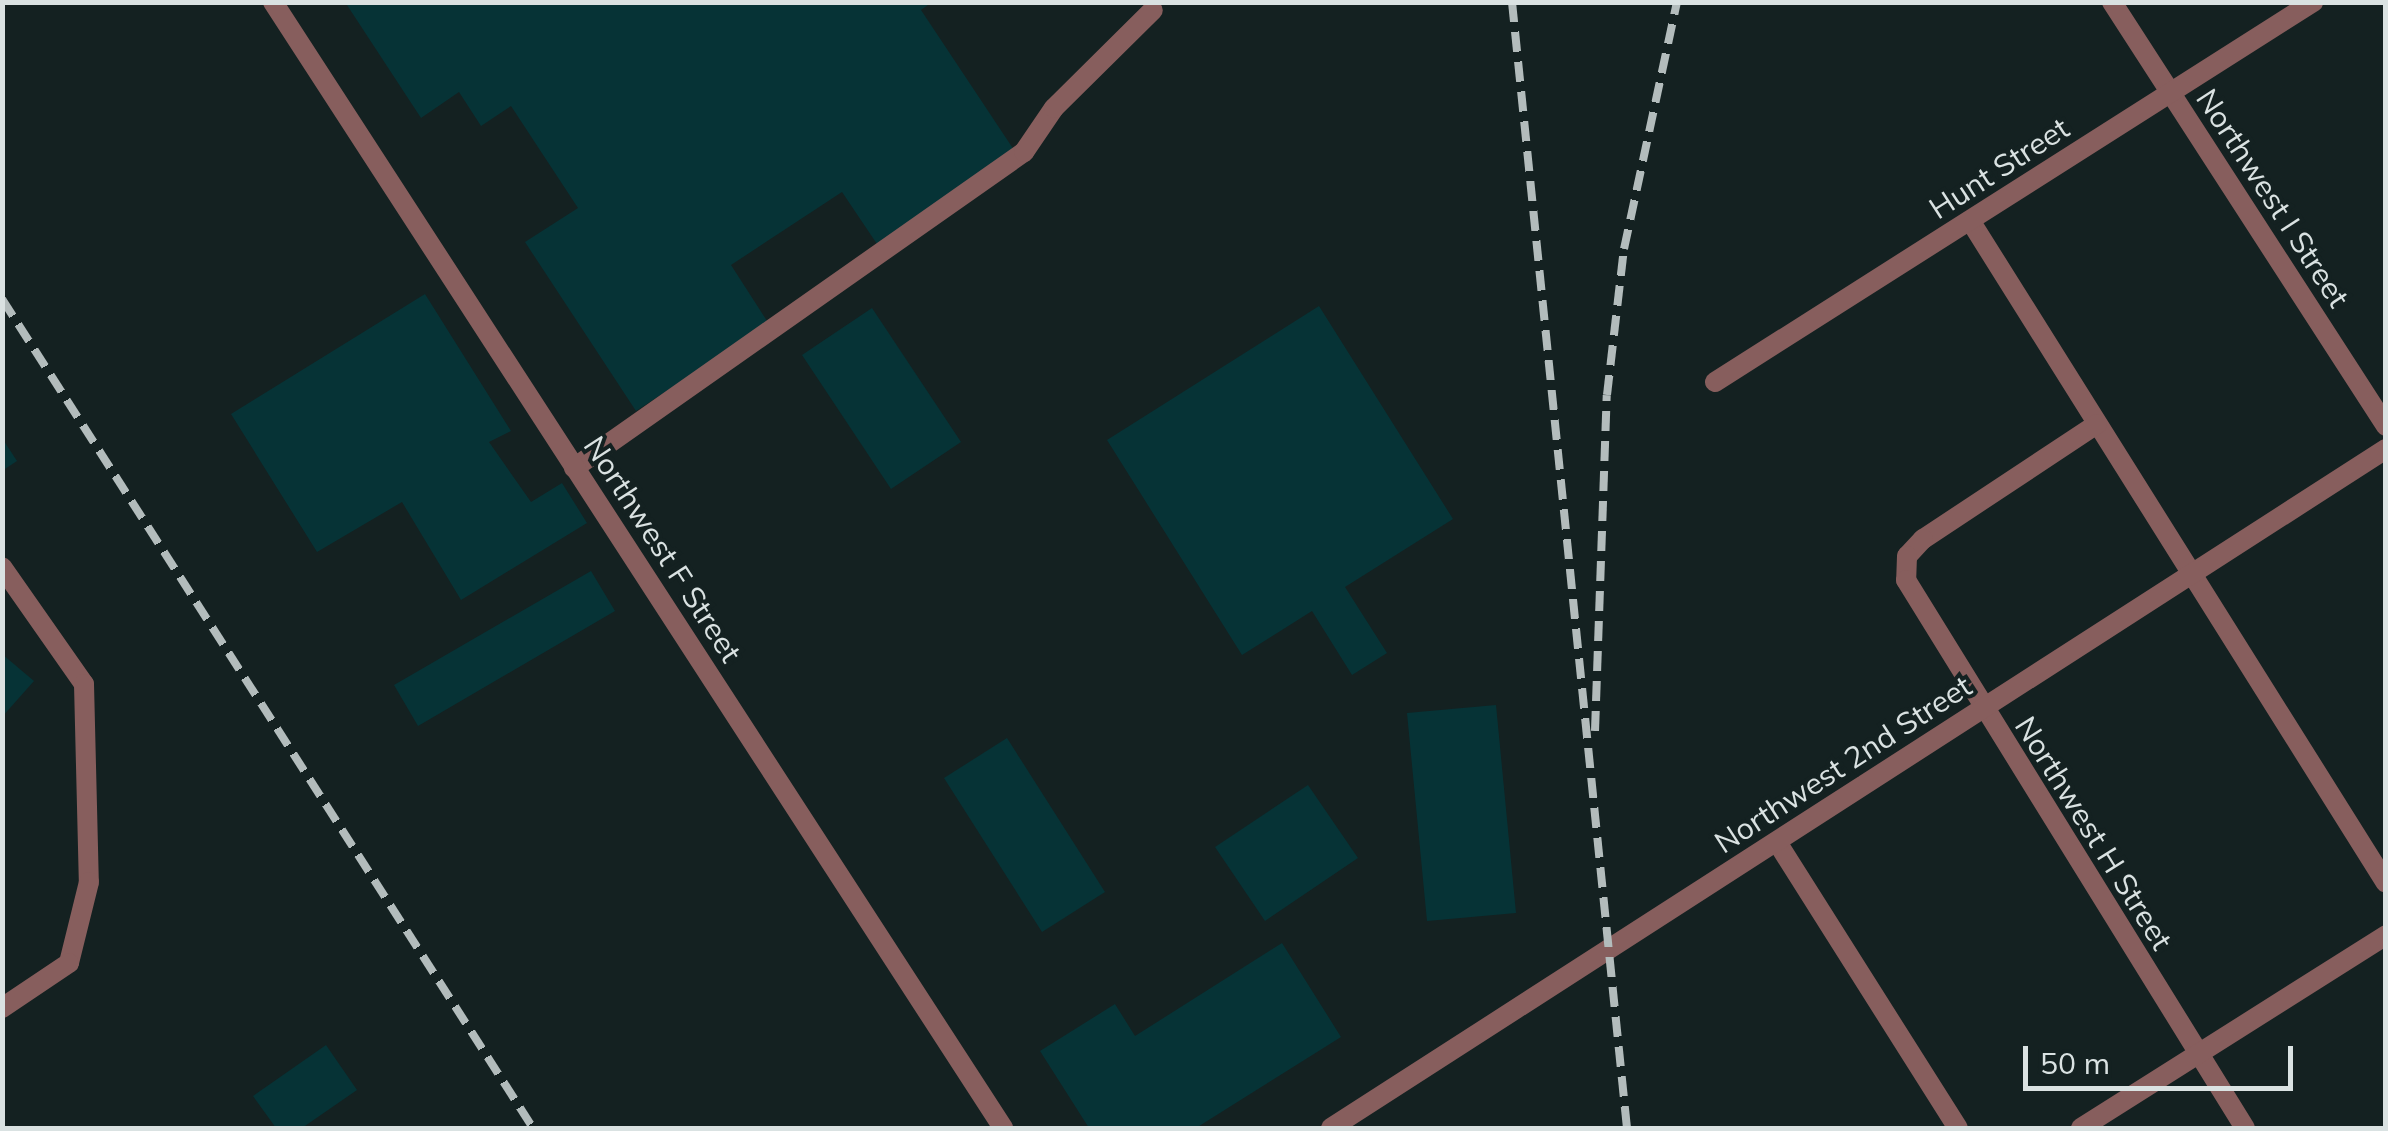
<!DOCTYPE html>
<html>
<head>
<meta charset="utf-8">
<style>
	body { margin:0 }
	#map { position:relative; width:2388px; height:1131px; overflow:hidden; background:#142121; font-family:Mulish,sans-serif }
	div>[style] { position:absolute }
	.building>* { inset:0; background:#063336 }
	.lane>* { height:20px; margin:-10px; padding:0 10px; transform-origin:10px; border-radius:10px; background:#875e5d }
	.street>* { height:20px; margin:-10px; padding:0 10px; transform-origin:10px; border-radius:10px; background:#875e5d }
	.rail>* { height:8px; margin-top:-4px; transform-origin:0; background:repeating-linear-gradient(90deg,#b3bcbc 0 20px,transparent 0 30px) }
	span { translate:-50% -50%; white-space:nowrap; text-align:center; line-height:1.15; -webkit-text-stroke:8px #142121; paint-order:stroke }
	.street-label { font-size:30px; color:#dae2e2 }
	.frame { position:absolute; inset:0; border:5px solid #dae2e2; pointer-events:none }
	.scale { position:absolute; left:2023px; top:1046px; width:270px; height:45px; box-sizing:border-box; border:5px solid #dae2e2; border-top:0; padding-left:12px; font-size:30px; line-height:35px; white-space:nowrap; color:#dae2e2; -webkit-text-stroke:8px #142121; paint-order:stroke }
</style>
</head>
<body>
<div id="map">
	<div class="building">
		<div style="clip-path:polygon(345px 2px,932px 2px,921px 10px,1016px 153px,877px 244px,842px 192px,731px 265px,769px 324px,636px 411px,525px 242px,578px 208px,511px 106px,481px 126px,459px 92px,421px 118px)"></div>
		<div style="clip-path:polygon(425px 294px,511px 431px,489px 442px,531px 502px,562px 483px,587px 523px,461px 600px,402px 502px,317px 552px,231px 414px)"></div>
		<div style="clip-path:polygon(1319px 306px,1453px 519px,1345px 587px,1387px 653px,1352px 675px,1312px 611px,1242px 655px,1107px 440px)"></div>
		<div style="clip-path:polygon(872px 308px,961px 442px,891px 489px,802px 355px)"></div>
		<div style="clip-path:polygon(2px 438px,17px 461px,2px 471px)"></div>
		<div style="clip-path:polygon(591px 571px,615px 611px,418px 726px,394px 685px)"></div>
		<div style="clip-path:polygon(2px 654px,34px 681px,2px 717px)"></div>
		<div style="clip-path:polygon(1496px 705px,1516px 913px,1427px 921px,1407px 713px)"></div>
		<div style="clip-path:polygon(1007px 738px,1105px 892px,1042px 932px,944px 778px)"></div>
		<div style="clip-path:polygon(1308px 785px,1358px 858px,1265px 921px,1215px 847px)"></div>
		<div style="clip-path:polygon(1282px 943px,1341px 1037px,1196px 1128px,1089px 1128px,1040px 1051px,1115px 1004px,1135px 1036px)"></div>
		<div style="clip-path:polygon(326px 1045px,357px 1090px,302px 1128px,276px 1128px,253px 1096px)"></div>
	</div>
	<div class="lane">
		<div style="left:1971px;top:222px;width:780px;rotate:57.88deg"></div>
		<div style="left:574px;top:468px;width:550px;rotate:-35.08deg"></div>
		<div style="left:1024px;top:152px;width:53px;rotate:-55.7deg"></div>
		<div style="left:1054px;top:108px;width:139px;rotate:-44.7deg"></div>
		<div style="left:2px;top:567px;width:143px;rotate:55deg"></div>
		<div style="left:84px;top:684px;width:198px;rotate:88.6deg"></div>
		<div style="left:89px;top:882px;width:83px;rotate:103.9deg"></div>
		<div style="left:69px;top:963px;width:81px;rotate:146.1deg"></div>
		<div style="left:1777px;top:842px;width:338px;rotate:57.7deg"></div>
	</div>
	<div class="street">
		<div style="left:273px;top:2px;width:1342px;rotate:57.04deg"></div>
		<div style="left:2112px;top:2px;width:505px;rotate:57.13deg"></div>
		<div style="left:1715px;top:382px;width:709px;rotate:-32.43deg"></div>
		<div style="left:2097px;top:424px;width:209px;rotate:146.5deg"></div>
		<div style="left:1923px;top:539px;width:23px;rotate:133deg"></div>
		<div style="left:1907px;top:556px;width:24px;rotate:92deg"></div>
		<div style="left:1906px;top:580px;width:644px;rotate:58.26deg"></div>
		<div style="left:1331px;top:1128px;width:1255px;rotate:-32.77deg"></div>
		<div style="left:2081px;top:1128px;width:361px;rotate:-32.3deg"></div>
	</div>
	<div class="rail">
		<div style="left:1512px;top:2px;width:1132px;rotate:84.17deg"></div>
		<div style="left:2px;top:299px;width:984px;rotate:57.36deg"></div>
		<div style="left:1595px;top:731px;width:336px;rotate:-88deg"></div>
		<div style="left:1607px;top:395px;width:147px;rotate:-83.4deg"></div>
		<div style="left:1624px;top:249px;width:253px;rotate:-77.9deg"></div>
	</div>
	<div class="street-label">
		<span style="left:1999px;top:168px;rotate:-33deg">Hunt Street</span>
		<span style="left:2273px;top:198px;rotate:57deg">Northwest I Street</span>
		<span style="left:663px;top:549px;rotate:57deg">Northwest F Street</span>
		<span style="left:1843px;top:764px;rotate:-33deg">Northwest 2nd Street</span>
		<span style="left:2094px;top:833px;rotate:58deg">Northwest H Street</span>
	</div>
	<div class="frame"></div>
	<div class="scale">50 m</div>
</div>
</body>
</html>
